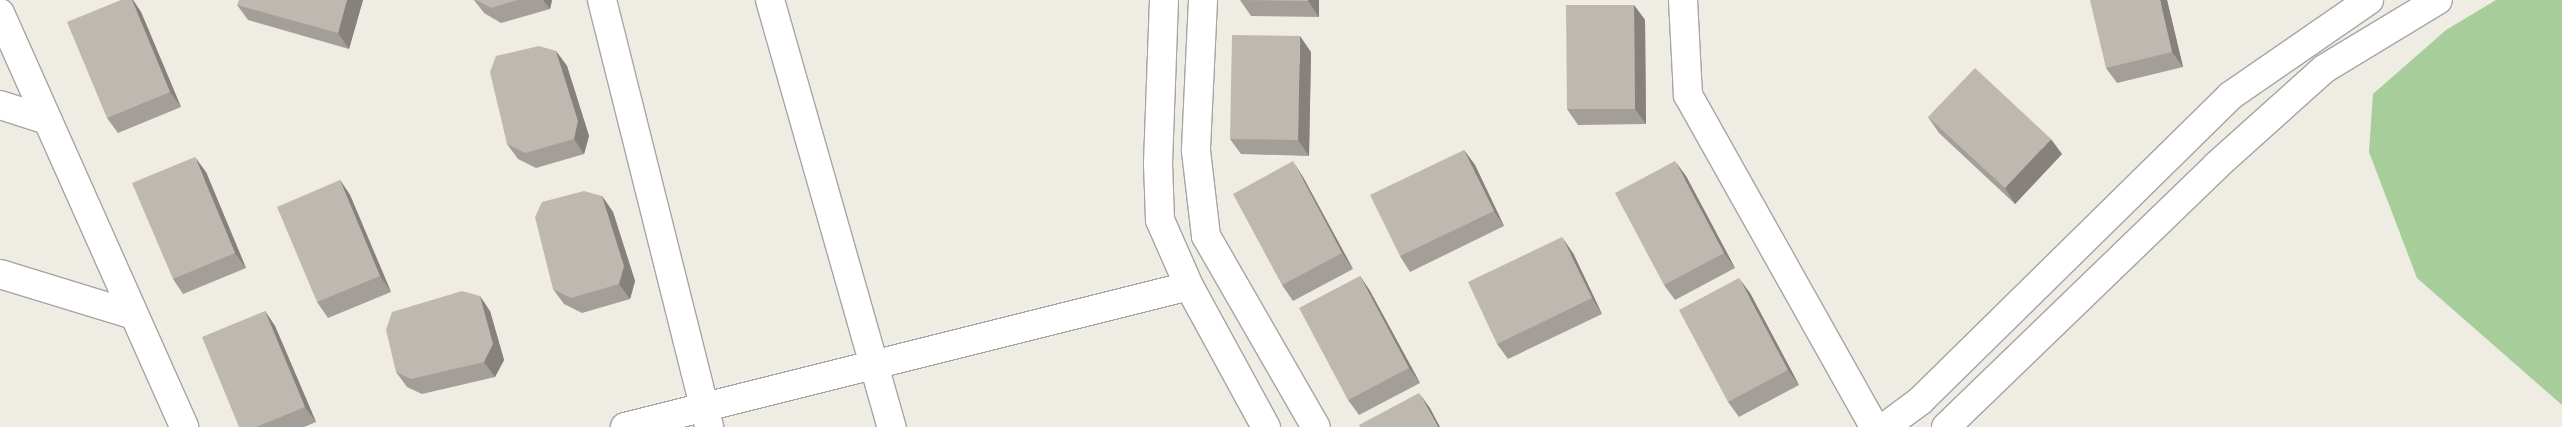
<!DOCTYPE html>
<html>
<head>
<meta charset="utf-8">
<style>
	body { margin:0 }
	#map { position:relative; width:2562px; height:427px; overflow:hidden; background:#efece4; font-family:"Alegreya Sans",sans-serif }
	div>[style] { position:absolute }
	.forest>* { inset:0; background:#a6cd9a }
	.roads { filter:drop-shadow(1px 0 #a5a5a5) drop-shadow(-1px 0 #a5a5a5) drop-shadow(0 1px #a5a5a5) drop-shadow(0 -1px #a5a5a5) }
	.minor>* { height:28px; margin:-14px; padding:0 14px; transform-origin:14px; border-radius:14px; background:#fff }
	.wall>* { inset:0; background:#a49e98 }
	.shaded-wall>* { inset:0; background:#86817c }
	.building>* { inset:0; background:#bfb8b1 }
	span { translate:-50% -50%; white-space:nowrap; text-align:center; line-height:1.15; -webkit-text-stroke:4px #fff; paint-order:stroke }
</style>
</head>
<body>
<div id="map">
	<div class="forest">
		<div style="clip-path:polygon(2496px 0,2562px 0,2562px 405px,2417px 278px,2369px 152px,2373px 94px,2446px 30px)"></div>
	</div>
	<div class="roads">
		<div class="minor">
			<div style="left:602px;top:0;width:440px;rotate:75.9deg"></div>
			<div style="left:770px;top:0;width:444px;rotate:74.1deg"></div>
			<div style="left:1164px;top:0;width:163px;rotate:92.1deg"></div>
			<div style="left:1158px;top:163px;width:57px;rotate:88deg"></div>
			<div style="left:1160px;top:220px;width:72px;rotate:66.3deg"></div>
			<div style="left:1189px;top:286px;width:161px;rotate:61.4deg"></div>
			<div style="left:1203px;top:0;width:151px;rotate:92.7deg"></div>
			<div style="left:1196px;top:151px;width:86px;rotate:83.3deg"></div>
			<div style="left:1206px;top:236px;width:220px;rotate:60.1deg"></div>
			<div style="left:1683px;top:0;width:95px;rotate:87deg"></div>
			<div style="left:1688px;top:95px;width:381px;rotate:60.7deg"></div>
			<div style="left:0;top:13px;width:453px;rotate:66deg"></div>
			<div style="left:0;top:105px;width:49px;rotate:17.7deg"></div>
			<div style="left:0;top:274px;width:137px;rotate:17deg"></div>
			<div style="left:625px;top:427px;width:581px;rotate:-14.04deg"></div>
			<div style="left:1885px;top:427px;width:44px;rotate:-36.6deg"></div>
			<div style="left:1920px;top:401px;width:435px;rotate:-44.5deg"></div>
			<div style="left:2230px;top:96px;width:169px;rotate:-34.6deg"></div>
			<div style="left:1946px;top:427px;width:376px;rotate:-44deg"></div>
			<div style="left:2216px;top:166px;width:145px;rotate:-41.9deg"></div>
			<div style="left:2324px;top:69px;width:133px;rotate:-31.2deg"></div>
		</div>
	</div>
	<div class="wall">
		<div style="clip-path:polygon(121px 0,133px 0,141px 12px,181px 107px,118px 133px,107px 118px)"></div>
		<div style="clip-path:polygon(363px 0,349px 49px,248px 20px,237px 5px)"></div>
		<div style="clip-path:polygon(474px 0,552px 0,550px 9px,501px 23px,484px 13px)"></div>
		<div style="clip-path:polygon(1240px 0,1319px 0,1319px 17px,1251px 16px)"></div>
		<div style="clip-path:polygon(2167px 0,2183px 67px,2117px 83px,2106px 68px)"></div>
		<div style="clip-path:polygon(1634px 5px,1645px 20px,1646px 124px,1578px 125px,1567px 109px)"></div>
		<div style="clip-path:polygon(556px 51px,567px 66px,589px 136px,584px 154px,536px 168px,518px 159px,507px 144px)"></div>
		<div style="clip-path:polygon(1311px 52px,1309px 156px,1241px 154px,1230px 139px)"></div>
		<div style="clip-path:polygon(1928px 117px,2062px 154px,2015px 204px,1939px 133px)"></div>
		<div style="clip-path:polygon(1464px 150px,1475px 165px,1504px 226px,1410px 272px,1400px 256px)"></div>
		<div style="clip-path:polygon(206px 172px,246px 268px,183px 294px,173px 279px)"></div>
		<div style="clip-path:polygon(1686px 176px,1735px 268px,1675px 300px,1664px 285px)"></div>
		<div style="clip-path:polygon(1303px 177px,1353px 269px,1293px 301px,1282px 285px)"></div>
		<div style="clip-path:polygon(340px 180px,350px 195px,391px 292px,328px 318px,317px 302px)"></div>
		<div style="clip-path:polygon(602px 196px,613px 212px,635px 281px,630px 299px,582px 313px,564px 304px,553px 289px)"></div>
		<div style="clip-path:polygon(1573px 253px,1602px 314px,1508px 359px,1497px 344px)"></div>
		<div style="clip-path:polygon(1360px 276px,1370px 291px,1420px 383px,1359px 415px,1348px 400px)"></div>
		<div style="clip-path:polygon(1750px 293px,1799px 385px,1739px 417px,1728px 402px)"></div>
		<div style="clip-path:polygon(265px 311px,275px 326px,316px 422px,304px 427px,239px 427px)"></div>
		<div style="clip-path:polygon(490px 311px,504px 360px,495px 377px,422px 394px,407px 387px,396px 372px)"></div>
	</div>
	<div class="shaded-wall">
		<div style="clip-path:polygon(132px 0,133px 0,141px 12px,181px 107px,170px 92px)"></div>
		<div style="clip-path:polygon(347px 0,363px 0,349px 49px,338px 33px)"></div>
		<div style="clip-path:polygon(543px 0,552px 0,550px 9px)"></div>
		<div style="clip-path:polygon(1308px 0,1319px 0,1319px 17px,1308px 1px)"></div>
		<div style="clip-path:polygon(2160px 0,2167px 0,2183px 67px,2172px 52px)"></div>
		<div style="clip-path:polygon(1634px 5px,1645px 20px,1646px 124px,1635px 109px)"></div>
		<div style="clip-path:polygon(1300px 36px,1311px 52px,1309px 156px,1298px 140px)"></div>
		<div style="clip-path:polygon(556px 51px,567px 66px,589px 136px,584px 154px,574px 139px)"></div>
		<div style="clip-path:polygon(2051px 139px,2062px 154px,2015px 204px,2005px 188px)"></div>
		<div style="clip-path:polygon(1464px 150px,1475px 165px,1504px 226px,1494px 211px)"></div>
		<div style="clip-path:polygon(195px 157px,206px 172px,246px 268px,235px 253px)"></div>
		<div style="clip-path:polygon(1293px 161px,1303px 177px,1353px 269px,1342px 253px)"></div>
		<div style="clip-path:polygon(1675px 161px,1686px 176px,1735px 268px,1724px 253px)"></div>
		<div style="clip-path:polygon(340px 180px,350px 195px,391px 292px,380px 276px)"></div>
		<div style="clip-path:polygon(602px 196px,613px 212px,635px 281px,630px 299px,619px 284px)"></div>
		<div style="clip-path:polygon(1562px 237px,1573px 253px,1602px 314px,1592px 298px)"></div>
		<div style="clip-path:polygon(1360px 276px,1370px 291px,1420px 383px,1409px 368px)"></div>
		<div style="clip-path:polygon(1739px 278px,1750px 293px,1799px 385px,1788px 370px)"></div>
		<div style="clip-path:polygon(480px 296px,490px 311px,504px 360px,495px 377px,484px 362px)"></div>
		<div style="clip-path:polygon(265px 311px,275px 326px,316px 422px,305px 407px)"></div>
		<div style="clip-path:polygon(1419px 393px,1430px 408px,1440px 427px,1438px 427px)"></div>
	</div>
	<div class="building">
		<div style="clip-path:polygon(121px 0,132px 0,170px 92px,107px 118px,67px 22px)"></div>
		<div style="clip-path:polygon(239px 0,347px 0,338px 33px,237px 5px)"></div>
		<div style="clip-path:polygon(476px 0,517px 0,491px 8px)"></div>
		<div style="clip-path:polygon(1240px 0,1308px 0,1308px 1px)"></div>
		<div style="clip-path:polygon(2090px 0,2160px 0,2172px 52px,2106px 68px)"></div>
		<div style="clip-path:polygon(1566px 5px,1634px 5px,1635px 109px,1567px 109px)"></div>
		<div style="clip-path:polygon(1232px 35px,1300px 36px,1298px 140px,1230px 139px)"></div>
		<div style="clip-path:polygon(539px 46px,556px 51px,578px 121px,574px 139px,525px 153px,507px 144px,490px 72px,496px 56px)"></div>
		<div style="clip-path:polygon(1975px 68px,2051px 139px,2005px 188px,1928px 117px)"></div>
		<div style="clip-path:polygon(1464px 150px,1494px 211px,1400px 256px,1370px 195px)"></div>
		<div style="clip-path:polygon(195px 157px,235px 253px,173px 279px,132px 183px)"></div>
		<div style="clip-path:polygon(1293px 161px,1342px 253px,1282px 285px,1233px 194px)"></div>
		<div style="clip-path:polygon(1675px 161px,1724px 253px,1664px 285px,1615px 193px)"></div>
		<div style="clip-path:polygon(340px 180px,380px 276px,317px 302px,277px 207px)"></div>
		<div style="clip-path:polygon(584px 191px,602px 196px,624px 266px,619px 284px,571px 298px,553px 289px,535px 217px,542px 202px)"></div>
		<div style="clip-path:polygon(1562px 237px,1592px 298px,1497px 344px,1468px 282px)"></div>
		<div style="clip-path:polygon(1360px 276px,1409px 368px,1348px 400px,1299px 308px)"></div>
		<div style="clip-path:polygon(1739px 278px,1788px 370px,1728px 402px,1679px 310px)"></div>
		<div style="clip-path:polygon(462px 291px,480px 296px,493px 344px,484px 362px,411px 379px,396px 372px,386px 330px,392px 312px)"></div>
		<div style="clip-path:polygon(265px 311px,305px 407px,256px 427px,239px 427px,202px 337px)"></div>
		<div style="clip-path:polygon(1419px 393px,1438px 427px,1360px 427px,1359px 425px)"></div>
	</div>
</div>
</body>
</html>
